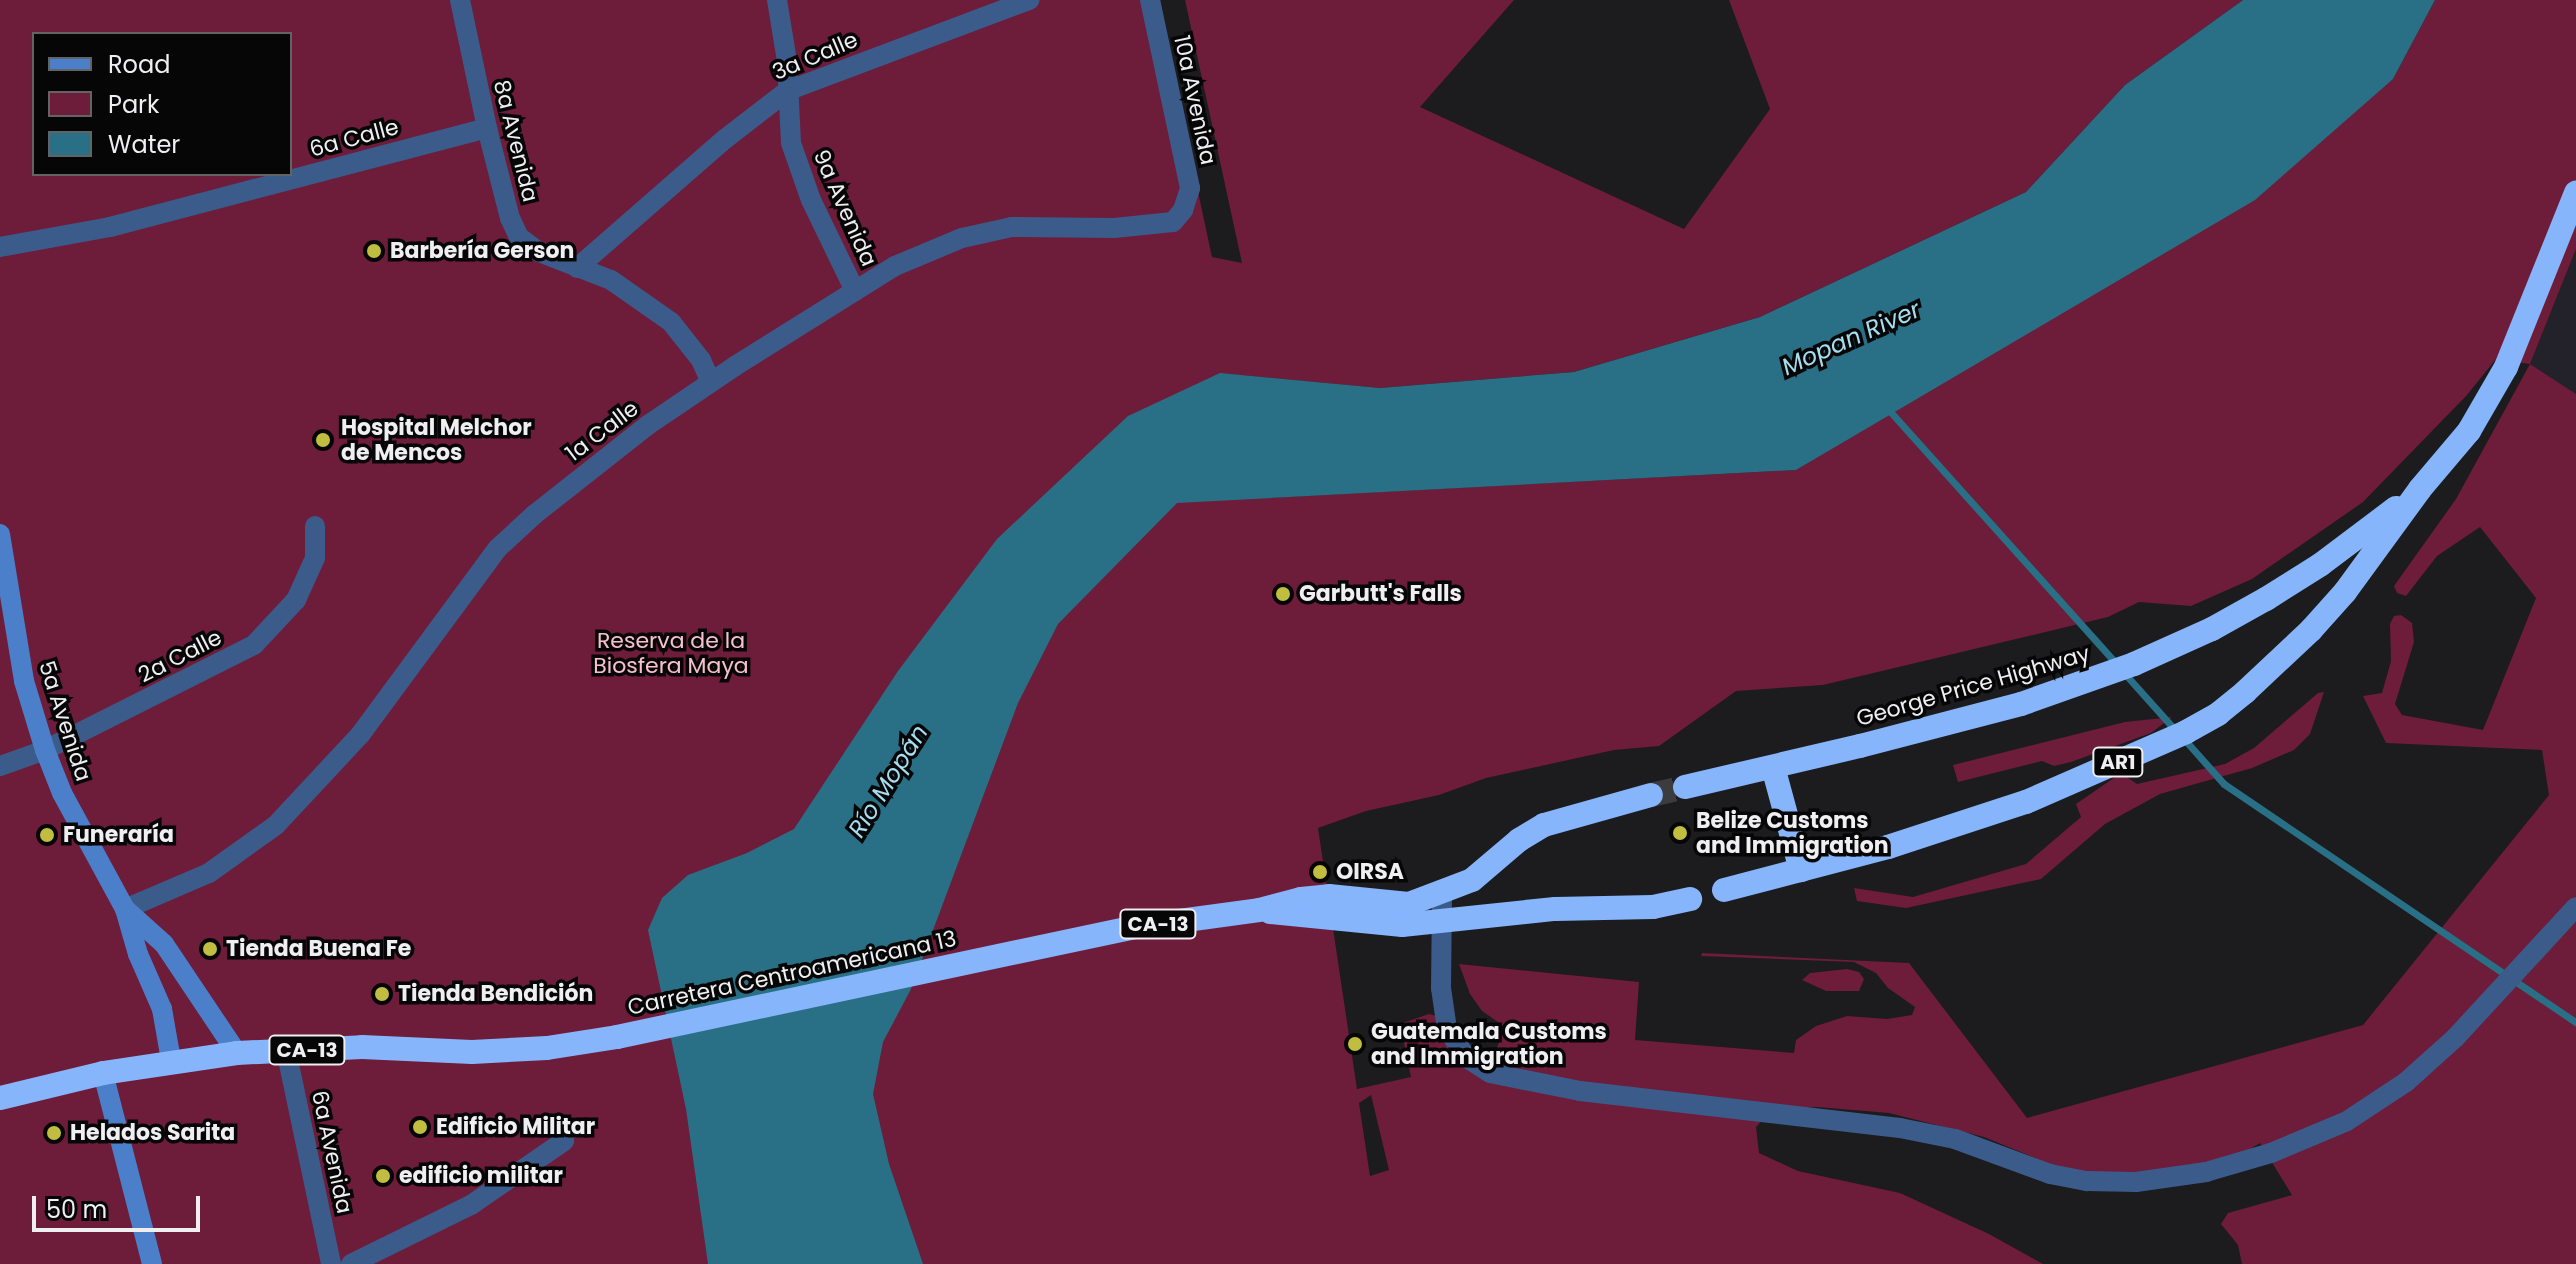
<!DOCTYPE html>
<html>
<head>
<meta charset="utf-8">
<style>
	body { margin:0 }
	#map { position:relative; width:2576px; height:1264px; overflow:hidden; background:#1c1b1e; font-family:Poppins,sans-serif }
	div>[style] { position:absolute }
	.built>* { inset:0; background:#23222a }
	.green>* { inset:0; background:#6d1c39 }
	.water>* { inset:0; background:#297087 }
	.stream>* { height:7px; margin:-3.5px; padding:0 3.5px; transform-origin:3.5px; border-radius:3.5px; background:#297087 }
	.highway-tunnel>* { height:24px; margin-top:-12px; transform-origin:0; background:repeating-linear-gradient(90deg,#3c3b3e 0 24px,transparent 0 36px) }
	.street>* { height:20px; margin:-10px; padding:0 10px; transform-origin:10px; border-radius:10px; background:#3b5b8a }
	.secondary>* { height:20px; margin:-10px; padding:0 10px; transform-origin:10px; border-radius:10px; background:#4b7fca }
	.highway>* { height:24px; margin:-12px; padding:0 12px; transform-origin:12px; border-radius:12px; background:#86b5fc }
	.dots>* { width:22px; height:22px; translate:-50% -50%; box-sizing:border-box; border:4px solid #070607; border-radius:50% }
	span { translate:-50% -50%; white-space:nowrap; text-align:center; line-height:1.15; -webkit-text-stroke:7px #070607; paint-order:stroke }
	.shield-label span { padding:2px 6px; background:#070607; border:2px solid; border-radius:6px; -webkit-text-stroke-width:0 }
	.shield-label { font-size:20px; color:#efeef0; font-weight:700 }
	.street-label { font-size:22px; color:#efeef0 }
	.poi-label { font-size:22px; color:#efeef0; font-weight:700 }
	.left { translate:0 -50%; text-align:left }
	.park-label { font-size:22px; color:#f6c0cd }
	.water-label { font-size:24px; color:#a5ddf1; font-style:italic }
	.legend { position:absolute; left:32px; top:32px; width:260px; height:144px; box-sizing:border-box; background:#070607; border:2px solid #646364; margin:0; padding:10px 14px; list-style:none; font-size:24px; color:#efeef0 }
	.legend li { display:flex; align-items:center; gap:16px; height:40px }
	.legend b { width:40px; border:2px solid #646364 }
	.scale { position:absolute; left:32px; top:1196px; width:168px; height:36px; box-sizing:border-box; border:4px solid #efeef0; border-top:0; padding-left:10px; font-size:24px; line-height:28px; white-space:nowrap; color:#efeef0; -webkit-text-stroke:6px #070607; paint-order:stroke }
</style>
</head>
<body>
<div id="map">
	<div class="built">
		<div style="clip-path:polygon(2576px 249px,2576px 394px,2530px 364px)"></div>
	</div>
	<div class="green">
		<div style="clip-path:polygon(evenodd,0 0,1157px 0,1212px 257px,1242px 263px,1185px 0,1514px 0,1420px 107px,1684px 229px,1770px 109px,1729px 0,2243px 0,2125px 85px,2026px 192px,1760px 317px,1574px 372px,1380px 388px,1237px 375px,1263px 498px,1796px 470px,1981px 359px,2393px 79px,2435px 0,2576px 0,2576px 249px,2530px 364px,2576px 394px,2576px 1264px,2242px 1264px,2238px 1245px,2221px 1224px,2228px 1213px,2292px 1195px,2260px 1143px,2221px 1167px,2145px 1183px,2067px 1171px,1984px 1137px,1889px 1113px,1817px 1107px,1772px 1110px,1756px 1127px,1759px 1153px,1798px 1171px,1900px 1193px,1989px 1234px,2043px 1264px,0 1264px,0 0,34px 34px,290px 34px,290px 174px,34px 174px,34px 34px,0 0,2496px 359px,2530px 364px,2456px 499px,2394px 586px,2397px 593px,2406px 596px,2437px 556px,2480px 527px,2536px 598px,2483px 730px,2402px 715px,2395px 704px,2414px 642px,2412px 623px,2401px 615px,2394px 616px,2390px 624px,2391px 661px,2382px 693px,2363px 696px,2386px 743px,2542px 750px,2549px 795px,2363px 1025px,2027px 1118px,1909px 963px,1702px 953px,1701px 956px,1854px 962px,1876px 973px,1888px 988px,1915px 1007px,1912px 1015px,1887px 1019px,1847px 1016px,1816px 1026px,1796px 1040px,1794px 1053px,1635px 1040px,1639px 982px,1459px 964px,1470px 994px,1482px 1011px,1505px 1027px,1487px 1073px,1437px 1016px,1429px 1014px,1400px 1024px,1411px 1077px,1357px 1089px,1318px 828px,1366px 811px,1439px 795px,1486px 778px,1614px 750px,1659px 746px,1736px 691px,1823px 685px,2108px 617px,2139px 602px,2191px 606px,2252px 579px,2363px 502px,2467px 395px,2496px 359px,0 0,1371px 1095px,1389px 1170px,1370px 1176px,1359px 1103px,1371px 1095px)"></div>
		<div style="clip-path:polygon(2324px 692px,2310px 734px,2294px 750px,2252px 768px,2160px 794px,2105px 824px,2041px 879px,1906px 908px,1857px 901px,1854px 888px,1913px 897px,2026px 864px,2081px 817px,2076px 804px,2121px 773px,2137px 784px,2225px 764px,2254px 748px,2318px 693px)"></div>
		<div style="clip-path:polygon(2172px 717px,2151px 733px,2071px 762px,2054px 766px,2042px 761px,1958px 782px,1953px 765px,2125px 722px)"></div>
		<div style="clip-path:polygon(1847px 969px,1859px 972px,1864px 979px,1859px 991px,1826px 991px,1802px 980px,1810px 973px)"></div>
	</div>
	<div class="water">
		<div style="clip-path:polygon(2243px 0,2435px 0,2393px 79px,2255px 200px,1796px 470px,1177px 503px,1058px 624px,1018px 703px,911px 989px,883px 1042px,873px 1094px,889px 1164px,923px 1264px,708px 1264px,686px 1109px,648px 930px,662px 898px,688px 875px,747px 853px,794px 829px,898px 671px,997px 539px,1128px 416px,1220px 373px,1380px 388px,1574px 372px,1760px 317px,2026px 192px,2125px 85px)"></div>
	</div>
	<div class="stream">
		<div style="left:1887px;top:408px;width:344px;rotate:48.1deg"></div>
		<div style="left:2125px;top:674px;width:75px;rotate:48.2deg"></div>
		<div style="left:2184px;top:739px;width:60px;rotate:48.4deg"></div>
		<div style="left:2224px;top:784px;width:425px;rotate:34.1deg"></div>
	</div>
	<div class="highway-tunnel">
		<div style="left:1651px;top:795px;width:35px;rotate:-13deg"></div>
	</div>
	<div class="street">
		<div style="left:460px;top:0;width:131px;rotate:78.1deg"></div>
		<div style="left:487px;top:128px;width:93px;rotate:75.7deg"></div>
		<div style="left:510px;top:218px;width:21px;rotate:65deg"></div>
		<div style="left:519px;top:237px;width:25px;rotate:37deg"></div>
		<div style="left:539px;top:252px;width:77px;rotate:21.3deg"></div>
		<div style="left:611px;top:280px;width:73px;rotate:35deg"></div>
		<div style="left:671px;top:322px;width:48px;rotate:51.7deg"></div>
		<div style="left:701px;top:360px;width:24px;rotate:66deg"></div>
		<div style="left:777px;top:0;width:62px;rotate:80.7deg"></div>
		<div style="left:787px;top:61px;width:82px;rotate:87.2deg"></div>
		<div style="left:791px;top:143px;width:60px;rotate:70.7deg"></div>
		<div style="left:811px;top:200px;width:101px;rotate:64.2deg"></div>
		<div style="left:0;top:247px;width:112px;rotate:-10.3deg"></div>
		<div style="left:110px;top:227px;width:390px;rotate:-14.7deg"></div>
		<div style="left:577px;top:268px;width:196px;rotate:-41.1deg"></div>
		<div style="left:725px;top:139px;width:78px;rotate:-37.7deg"></div>
		<div style="left:787px;top:91px;width:259px;rotate:-20.6deg"></div>
		<div style="left:0;top:766px;width:48px;rotate:-19.6deg"></div>
		<div style="left:45px;top:750px;width:234px;rotate:-26.7deg"></div>
		<div style="left:254px;top:645px;width:62px;rotate:-47deg"></div>
		<div style="left:296px;top:600px;width:46px;rotate:-65.7deg"></div>
		<div style="left:315px;top:558px;width:32px;rotate:-90deg"></div>
		<div style="left:1442px;top:894px;width:94px;rotate:90.6deg"></div>
		<div style="left:1441px;top:988px;width:41px;rotate:81.7deg"></div>
		<div style="left:1447px;top:1029px;width:35px;rotate:55deg"></div>
		<div style="left:1467px;top:1058px;width:27px;rotate:33deg"></div>
		<div style="left:1490px;top:1073px;width:92px;rotate:11.3deg"></div>
		<div style="left:1580px;top:1091px;width:322px;rotate:6.6deg"></div>
		<div style="left:1900px;top:1128px;width:56px;rotate:11.3deg"></div>
		<div style="left:1955px;top:1139px;width:101px;rotate:20.2deg"></div>
		<div style="left:2050px;top:1174px;width:38px;rotate:11deg"></div>
		<div style="left:2087px;top:1181px;width:49px;rotate:1.2deg"></div>
		<div style="left:2136px;top:1182px;width:71px;rotate:-8.1deg"></div>
		<div style="left:2206px;top:1172px;width:68px;rotate:-16.3deg"></div>
		<div style="left:2271px;top:1153px;width:82px;rotate:-22.8deg"></div>
		<div style="left:2347px;top:1121px;width:71px;rotate:-33.5deg"></div>
		<div style="left:2406px;top:1082px;width:66px;rotate:-41.9deg"></div>
		<div style="left:2455px;top:1038px;width:178px;rotate:-47.3deg"></div>
		<div style="left:125px;top:909px;width:91px;rotate:-23.2deg"></div>
		<div style="left:209px;top:873px;width:82px;rotate:-35.6deg"></div>
		<div style="left:276px;top:825px;width:123px;rotate:-47deg"></div>
		<div style="left:360px;top:735px;width:232px;rotate:-53.6deg"></div>
		<div style="left:498px;top:548px;width:50px;rotate:-42.6deg"></div>
		<div style="left:535px;top:514px;width:144px;rotate:-38.2deg"></div>
		<div style="left:648px;top:425px;width:105px;rotate:-34.1deg"></div>
		<div style="left:735px;top:366px;width:189px;rotate:-32deg"></div>
		<div style="left:895px;top:266px;width:73px;rotate:-22.7deg"></div>
		<div style="left:962px;top:238px;width:51px;rotate:-12.4deg"></div>
		<div style="left:1012px;top:227px;width:102px;rotate:0.6deg"></div>
		<div style="left:1114px;top:228px;width:59px;rotate:-5.8deg"></div>
		<div style="left:1173px;top:222px;width:16px;rotate:-50deg"></div>
		<div style="left:1183px;top:210px;width:23px;rotate:-72deg"></div>
		<div style="left:1190px;top:188px;width:192px;rotate:-102deg"></div>
		<div style="left:286px;top:1050px;width:219px;rotate:78.1deg"></div>
		<div style="left:351px;top:1264px;width:134px;rotate:-26.2deg"></div>
		<div style="left:471px;top:1205px;width:113px;rotate:-34.5deg"></div>
	</div>
	<div class="secondary">
		<div style="left:0;top:534px;width:149px;rotate:80.7deg"></div>
		<div style="left:24px;top:681px;width:72px;rotate:73.1deg"></div>
		<div style="left:45px;top:750px;width:46px;rotate:68.4deg"></div>
		<div style="left:62px;top:793px;width:132px;rotate:61.5deg"></div>
		<div style="left:125px;top:909px;width:47px;rotate:73.9deg"></div>
		<div style="left:138px;top:954px;width:60px;rotate:66.4deg"></div>
		<div style="left:162px;top:1009px;width:52px;rotate:80deg"></div>
		<div style="left:125px;top:909px;width:52px;rotate:41.9deg"></div>
		<div style="left:164px;top:944px;width:131px;rotate:56.2deg"></div>
		<div style="left:103px;top:1073px;width:197px;rotate:75.6deg"></div>
	</div>
	<div class="highway">
		<div style="left:1773px;top:767px;width:107px;rotate:74.8deg"></div>
		<div style="left:1685px;top:787px;width:180px;rotate:-13.2deg"></div>
		<div style="left:1860px;top:746px;width:166px;rotate:-14.6deg"></div>
		<div style="left:2021px;top:704px;width:120px;rotate:-19.5deg"></div>
		<div style="left:2134px;top:664px;width:85px;rotate:-24.2deg"></div>
		<div style="left:2212px;top:629px;width:62px;rotate:-29.1deg"></div>
		<div style="left:2266px;top:599px;width:64px;rotate:-32.2deg"></div>
		<div style="left:2320px;top:565px;width:95px;rotate:-36.9deg"></div>
		<div style="left:1724px;top:890px;width:170px;rotate:-14.7deg"></div>
		<div style="left:1888px;top:847px;width:145px;rotate:-18.1deg"></div>
		<div style="left:2026px;top:802px;width:175px;rotate:-23.6deg"></div>
		<div style="left:2186px;top:732px;width:37px;rotate:-29deg"></div>
		<div style="left:2218px;top:714px;width:35px;rotate:-39deg"></div>
		<div style="left:2245px;top:692px;width:91px;rotate:-43.2deg"></div>
		<div style="left:2311px;top:630px;width:51px;rotate:-48.2deg"></div>
		<div style="left:2345px;top:592px;width:127px;rotate:-53.9deg"></div>
		<div style="left:2420px;top:489px;width:76px;rotate:-49.8deg"></div>
		<div style="left:2469px;top:431px;width:74px;rotate:-60deg"></div>
		<div style="left:2506px;top:367px;width:188px;rotate:-68.1deg"></div>
		<div style="left:1270px;top:912px;width:133px;rotate:5.6deg"></div>
		<div style="left:1402px;top:925px;width:154px;rotate:-6deg"></div>
		<div style="left:1555px;top:909px;width:98px;rotate:-1.2deg"></div>
		<div style="left:1653px;top:907px;width:38px;rotate:-12deg"></div>
		<div style="left:0;top:1098px;width:106px;rotate:-13.6deg"></div>
		<div style="left:103px;top:1073px;width:135px;rotate:-8.5deg"></div>
		<div style="left:237px;top:1053px;width:125px;rotate:-2.7deg"></div>
		<div style="left:362px;top:1047px;width:110px;rotate:2.6deg"></div>
		<div style="left:472px;top:1052px;width:75px;rotate:-3.1deg"></div>
		<div style="left:547px;top:1048px;width:71px;rotate:-8.9deg"></div>
		<div style="left:617px;top:1037px;width:530px;rotate:-11.99deg"></div>
		<div style="left:1135px;top:927px;width:125px;rotate:-7.8deg"></div>
		<div style="left:1259px;top:910px;width:43px;rotate:-14.7deg"></div>
		<div style="left:1301px;top:899px;width:28px;rotate:-6deg"></div>
		<div style="left:1329px;top:896px;width:80px;rotate:5.7deg"></div>
		<div style="left:1409px;top:904px;width:67px;rotate:-20.9deg"></div>
		<div style="left:1472px;top:880px;width:62px;rotate:-40.4deg"></div>
		<div style="left:1519px;top:840px;width:29px;rotate:-31deg"></div>
		<div style="left:1544px;top:825px;width:111px;rotate:-15.7deg"></div>
	</div>
	<div class="dots">
		<div style="left:374px;top:251px;background:#c1bd40"></div>
		<div style="left:323px;top:440px;background:#c1bd40"></div>
		<div style="left:1283px;top:594px;background:#c1bd40"></div>
		<div style="left:1680px;top:833px;background:#c1bd40"></div>
		<div style="left:47px;top:835px;background:#c1bd40"></div>
		<div style="left:1320px;top:872px;background:#c1bd40"></div>
		<div style="left:210px;top:949px;background:#c1bd40"></div>
		<div style="left:382px;top:994px;background:#c1bd40"></div>
		<div style="left:1355px;top:1044px;background:#c1bd40"></div>
		<div style="left:420px;top:1127px;background:#c1bd40"></div>
		<div style="left:54px;top:1133px;background:#c1bd40"></div>
		<div style="left:383px;top:1176px;background:#c1bd40"></div>
	</div>
	<div class="shield-label">
		<span style="left:2118px;top:762px">AR1</span>
		<span style="left:1158px;top:924px">CA-13</span>
		<span style="left:307px;top:1050px">CA-13</span>
	</div>
	<div class="street-label">
		<span style="left:815px;top:56px;rotate:-23deg">3a Calle</span>
		<span style="left:1195px;top:100px;rotate:78deg">10a Avenida</span>
		<span style="left:354px;top:138px;rotate:-15deg">6a Calle</span>
		<span style="left:516px;top:141px;rotate:76deg">8a Avenida</span>
		<span style="left:845px;top:208px;rotate:66deg">9a Avenida</span>
		<span style="left:602px;top:431px;rotate:-37deg">1a Calle</span>
		<span style="left:180px;top:656px;rotate:-27deg">2a Calle</span>
		<span style="left:1973px;top:686px;rotate:-16deg">George Price Highway</span>
		<span style="left:65px;top:721px;rotate:72deg">5a Avenida</span>
		<span style="left:792px;top:973px;rotate:-12deg">Carretera Centroamericana 13</span>
		<span style="left:332px;top:1152px;rotate:78deg">6a Avenida</span>
	</div>
	<div class="poi-label">
		<span class="left" style="left:390px;top:251px">Barbería Gerson</span>
		<span class="left" style="left:341px;top:440px">Hospital Melchor<br>de Mencos</span>
		<span class="left" style="left:1299px;top:594px">Garbutt's Falls</span>
		<span class="left" style="left:1696px;top:833px">Belize Customs<br>and Immigration</span>
		<span class="left" style="left:63px;top:835px">Funeraría</span>
		<span class="left" style="left:1336px;top:872px">OIRSA</span>
		<span class="left" style="left:226px;top:949px">Tienda Buena Fe</span>
		<span class="left" style="left:398px;top:994px">Tienda Bendición</span>
		<span class="left" style="left:1371px;top:1044px">Guatemala Customs<br>and Immigration</span>
		<span class="left" style="left:436px;top:1127px">Edificio Militar</span>
		<span class="left" style="left:70px;top:1133px">Helados Sarita</span>
		<span class="left" style="left:399px;top:1176px">edificio militar</span>
	</div>
	<div class="park-label">
		<span style="left:671px;top:653px">Reserva de la<br>Biosfera Maya</span>
	</div>
	<div class="water-label">
		<span style="left:1851px;top:338px;rotate:-24deg">Mopan River</span>
		<span style="left:888px;top:781px;rotate:-58deg">Río Mopán</span>
	</div>
	<ul class="legend">
	<li><b style="height:10px;background:#4b7fca"></b>Road</li>
	<li><b style="height:22px;background:#6d1c39"></b>Park</li>
	<li><b style="height:22px;background:#297087"></b>Water</li>
	</ul>
	<div class="scale">50 m</div>
</div>
</body>
</html>
